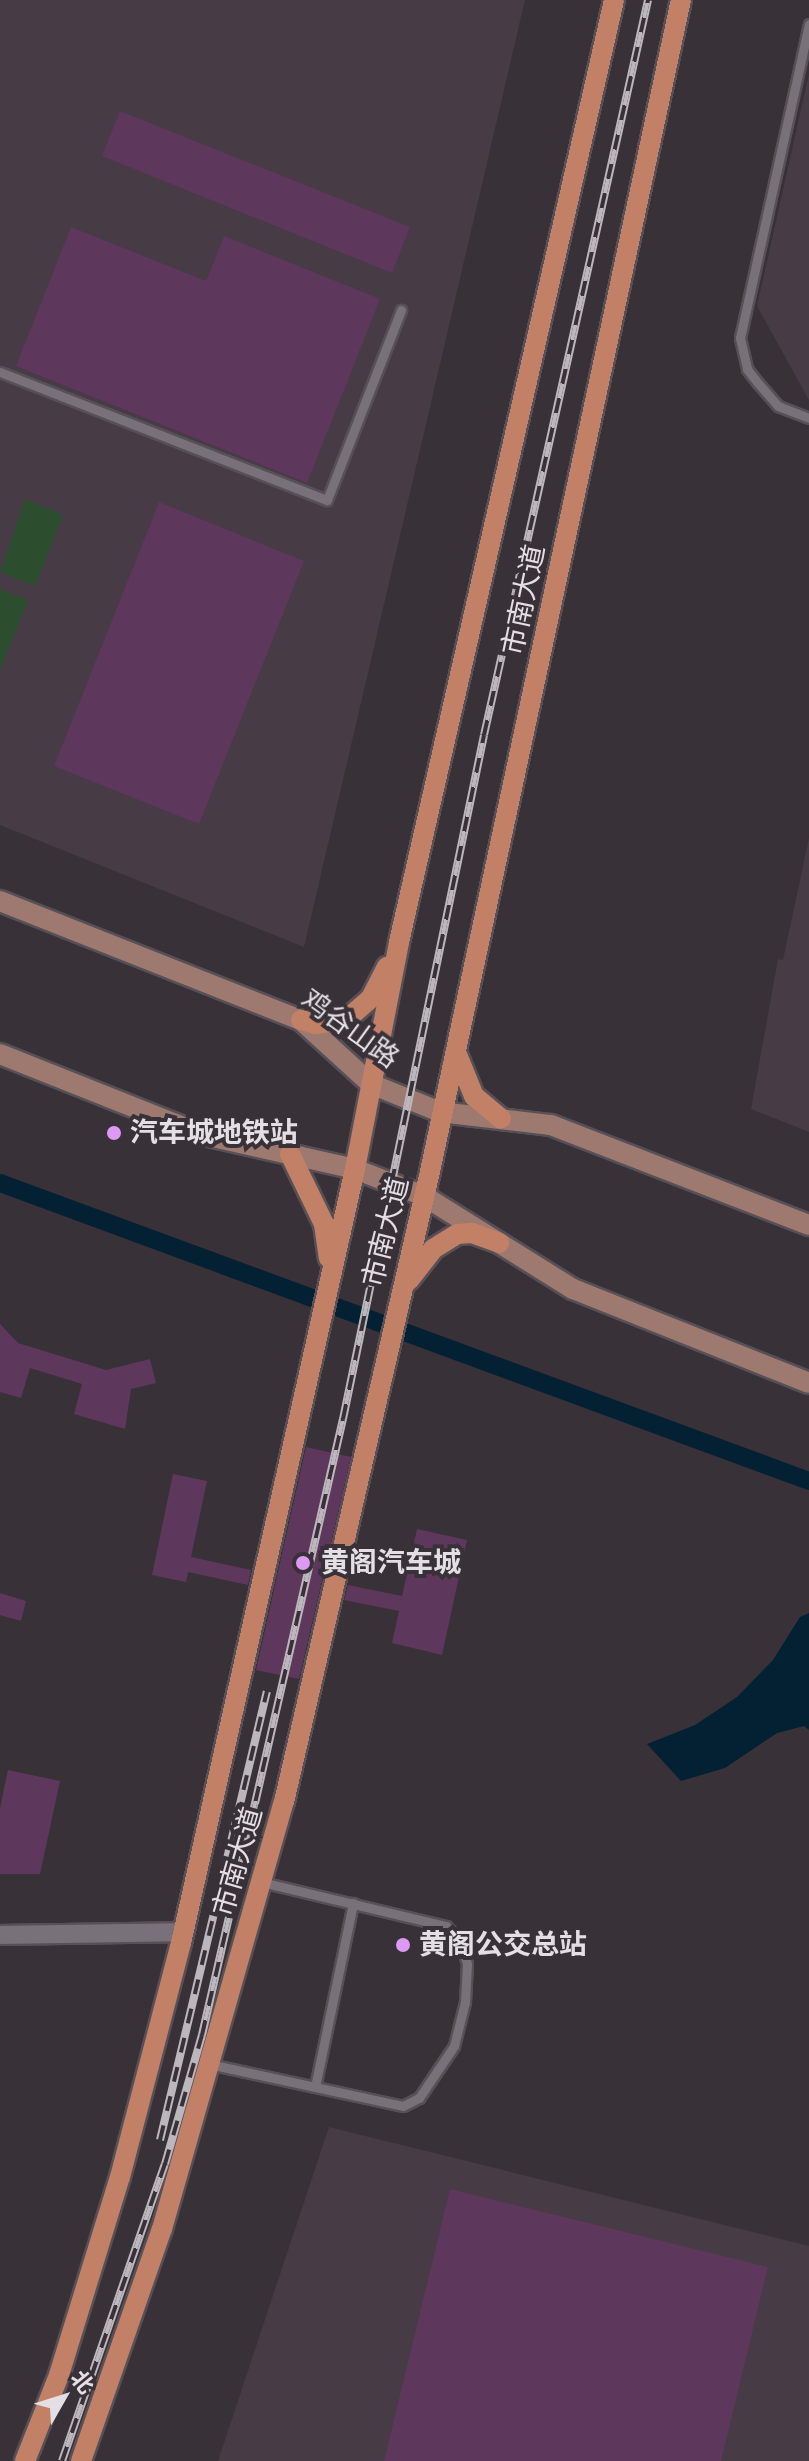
<!DOCTYPE html>
<html>
<head>
<meta charset="utf-8">
<style>
	body { margin:0 }
	#map { position:relative; width:809px; height:2461px; overflow:hidden; background:#393138; font-family:Jost,"Noto Sans SC",sans-serif }
	div>[style] { position:absolute }
	.built>* { inset:0; background:#473b46 }
	.green>* { inset:0; background:#2c4e2f }
	.water>* { inset:0; background:#032132 }
	.canal>* { height:18px; margin:-9px; padding:0 9px; transform-origin:9px; border-radius:9px; background:#032132 }
	.building>* { inset:0; background:#5e375d }
	.roads { filter:drop-shadow(2px 0 #575056) drop-shadow(-2px 0 #575056) drop-shadow(0 2px #575056) drop-shadow(0 -2px #575056) }
	.lane>* { height:9px; margin:-4.5px; padding:0 4.5px; transform-origin:4.5px; border-radius:4.5px; background:#797179 }
	.street>* { height:18px; margin:-9px; padding:0 9px; transform-origin:9px; border-radius:9px; background:#797179 }
	.secondary>* { height:20px; margin:-10px; padding:0 10px; transform-origin:10px; border-radius:10px; background:#9e796f }
	.primary>* { height:20px; margin:-10px; padding:0 10px; transform-origin:10px; border-radius:10px; background:#c28166 }
	.rail>* { height:8px; margin-top:-4px; transform-origin:0; background:repeating-linear-gradient(90deg,#393138 0 15px,#bcb7bc 0 30px); box-sizing:border-box; border-block:2px solid #bcb7bc }
	.dots>* { width:22px; height:22px; translate:-50% -50%; box-sizing:border-box; border:4px solid #393138; border-radius:50% }
	span { translate:-50% -50%; white-space:nowrap; text-align:center; line-height:1.15; -webkit-text-stroke:8px #393138; paint-order:stroke }
	.street-label { font-size:28px; color:#e4dfe4 }
	.poi-label { font-size:28px; color:#e4dfe4; font-weight:700 }
	.left { translate:0 -50%; text-align:left }
	.north { position:absolute; left:24px; top:2357px; width:80px; height:80px; -webkit-text-stroke:6px #393138; paint-order:stroke; rotate:51deg; font-size:22px; font-weight:700; line-height:32px; text-align:center; color:#e4dfe4 }
	.north::after { content:''; display:block; margin:auto; width:28px; height:36px; background:#e4dfe4; clip-path:polygon(50% 0,100% 100%,50% 72%,0 100%) }
</style>
</head>
<body>
<div id="map">
	<div class="built">
		<div style="clip-path:polygon(0 0,525px 0,304px 947px,0 825px)"></div>
		<div style="clip-path:polygon(809px 74px,809px 400px,757px 306px)"></div>
		<div style="clip-path:polygon(809px 838px,809px 1132px,751px 1109px,778px 959px,783px 960px)"></div>
		<div style="clip-path:polygon(329px 2127px,809px 2246px,809px 2461px,218px 2461px)"></div>
	</div>
	<div class="green">
		<div style="clip-path:polygon(25px 499px,63px 515px,35px 586px,0 572px)"></div>
		<div style="clip-path:polygon(0 589px,28px 600px,0 671px)"></div>
	</div>
	<div class="water">
		<div style="clip-path:polygon(809px 1613px,809px 1730px,804px 1726px,777px 1733px,725px 1768px,681px 1781px,647px 1744px,695px 1725px,737px 1697px,773px 1660px,800px 1617px)"></div>
	</div>
	<div class="canal">
		<div style="left:0;top:1183px;width:862px;rotate:20.22deg"></div>
	</div>
	<div class="building">
		<div style="clip-path:polygon(120px 111px,410px 227px,392px 273px,102px 156px)"></div>
		<div style="clip-path:polygon(71px 227px,206px 281px,224px 236px,380px 299px,307px 483px,16px 366px)"></div>
		<div style="clip-path:polygon(159px 502px,304px 561px,199px 824px,54px 766px)"></div>
		<div style="clip-path:polygon(0 1324px,18px 1343px,106px 1370px,150px 1359px,156px 1383px,131px 1389px,125px 1429px,74px 1414px,82px 1384px,30px 1368px,21px 1398px,0 1392px)"></div>
		<div style="clip-path:polygon(306px 1447px,351px 1457px,299px 1679px,256px 1670px)"></div>
		<div style="clip-path:polygon(173px 1474px,207px 1481px,191px 1557px,251px 1570px,248px 1585px,188px 1572px,186px 1582px,152px 1575px)"></div>
		<div style="clip-path:polygon(417px 1529px,467px 1540px,442px 1655px,392px 1643px,399px 1611px,344px 1600px,348px 1585px,402px 1596px)"></div>
		<div style="clip-path:polygon(0 1593px,26px 1601px,21px 1621px,0 1615px)"></div>
		<div style="clip-path:polygon(8px 1770px,60px 1781px,40px 1874px,0 1874px,0 1808px)"></div>
		<div style="clip-path:polygon(450px 2189px,768px 2267px,721px 2461px,384px 2461px)"></div>
	</div>
	<div class="roads">
		<div class="lane">
			<div style="left:809px;top:24px;width:321px;rotate:102.4deg"></div>
			<div style="left:740px;top:338px;width:32px;rotate:77deg"></div>
			<div style="left:747px;top:369px;width:18px;rotate:52deg"></div>
			<div style="left:758px;top:383px;width:30px;rotate:49deg"></div>
			<div style="left:778px;top:406px;width:33px;rotate:21deg"></div>
			<div style="left:0;top:372px;width:351px;rotate:21.4deg"></div>
			<div style="left:327px;top:500px;width:204px;rotate:-68.7deg"></div>
			<div style="left:209px;top:2064px;width:198px;rotate:12.2deg"></div>
			<div style="left:403px;top:2106px;width:18px;rotate:-27deg"></div>
			<div style="left:419px;top:2098px;width:63px;rotate:-56.1deg"></div>
			<div style="left:454px;top:2046px;width:45px;rotate:-76deg"></div>
			<div style="left:465px;top:2002px;width:38px;rotate:-87deg"></div>
			<div style="left:467px;top:1964px;width:23px;rotate:-105deg"></div>
			<div style="left:461px;top:1942px;width:22px;rotate:-133deg"></div>
			<div style="left:446px;top:1926px;width:189px;rotate:-166.6deg"></div>
			<div style="left:315px;top:2087px;width:188px;rotate:-78.3deg"></div>
		</div>
		<div class="street">
			<div style="left:0;top:1935px;width:184px;rotate:-0.9deg"></div>
		</div>
		<div class="secondary">
			<div style="left:0;top:901px;width:324px;rotate:21.6deg"></div>
			<div style="left:301px;top:1020px;width:95px;rotate:42.4deg"></div>
			<div style="left:371px;top:1084px;width:74px;rotate:22.1deg"></div>
			<div style="left:440px;top:1112px;width:112px;rotate:6.7deg"></div>
			<div style="left:551px;top:1125px;width:277px;rotate:21.2deg"></div>
			<div style="left:0;top:1054px;width:219px;rotate:21.7deg"></div>
			<div style="left:204px;top:1135px;width:155px;rotate:12.7deg"></div>
			<div style="left:355px;top:1169px;width:74px;rotate:21.4deg"></div>
			<div style="left:424px;top:1196px;width:176px;rotate:32deg"></div>
			<div style="left:573px;top:1289px;width:254px;rotate:21.7deg"></div>
		</div>
		<div class="primary">
			<div style="left:301px;top:1020px;width:16px;rotate:15deg"></div>
			<div style="left:316px;top:1024px;width:31px;rotate:-9deg"></div>
			<div style="left:347px;top:1019px;width:32px;rotate:-41deg"></div>
			<div style="left:371px;top:998px;width:35px;rotate:-63deg"></div>
			<div style="left:456px;top:1052px;width:48px;rotate:67.8deg"></div>
			<div style="left:474px;top:1096px;width:35px;rotate:40deg"></div>
			<div style="left:290px;top:1154px;width:78px;rotate:64.1deg"></div>
			<div style="left:324px;top:1224px;width:34px;rotate:82deg"></div>
			<div style="left:409px;top:1280px;width:39px;rotate:-52deg"></div>
			<div style="left:433px;top:1249px;width:28px;rotate:-32deg"></div>
			<div style="left:457px;top:1234px;width:15px;rotate:-4deg"></div>
			<div style="left:472px;top:1233px;width:29px;rotate:20deg"></div>
			<div style="left:25px;top:2461px;width:92px;rotate:-68.4deg"></div>
			<div style="left:59px;top:2375px;width:207px;rotate:-72.9deg"></div>
			<div style="left:120px;top:2177px;width:242px;rotate:-75.4deg"></div>
			<div style="left:181px;top:1943px;width:793px;rotate:-77.33deg"></div>
			<div style="left:355px;top:1169px;width:231px;rotate:-79deg"></div>
			<div style="left:399px;top:942px;width:966px;rotate:-77.14deg"></div>
			<div style="left:81px;top:2461px;width:246px;rotate:-70.8deg"></div>
			<div style="left:162px;top:2229px;width:444px;rotate:-74.1deg"></div>
			<div style="left:284px;top:1802px;width:643px;rotate:-76.96deg"></div>
			<div style="left:429px;top:1176px;width:1203px;rotate:-77.91deg"></div>
		</div>
	</div>
	<div class="rail">
		<div style="left:160px;top:2140px;width:461px;rotate:-76.6deg"></div>
		<div style="left:62px;top:2461px;width:314px;rotate:-70.9deg"></div>
		<div style="left:165px;top:2164px;width:134px;rotate:-74deg"></div>
		<div style="left:202px;top:2035px;width:632px;rotate:-77.11deg"></div>
		<div style="left:343px;top:1419px;width:698px;rotate:-78.35deg"></div>
		<div style="left:484px;top:735px;width:753px;rotate:-77.42deg"></div>
	</div>
	<div class="dots">
		<div style="left:114px;top:1133px;background:#dd99f4"></div>
		<div style="left:303px;top:1563px;background:#dd99f4"></div>
		<div style="left:403px;top:1945px;background:#dd99f4"></div>
	</div>
	<div class="street-label">
		<span style="left:524px;top:600px;rotate:-78deg">市南大道</span>
		<span style="left:350px;top:1029px;rotate:36deg">鸡谷山路</span>
		<span style="left:386px;top:1232px;rotate:-76deg">市南大道</span>
		<span style="left:238px;top:1862px;rotate:-74deg">市南大道</span>
	</div>
	<div class="poi-label">
		<span class="left" style="left:130px;top:1133px">汽车城地铁站</span>
		<span class="left" style="left:321px;top:1563px">黄阁汽车城</span>
		<span class="left" style="left:419px;top:1945px">黄阁公交总站</span>
	</div>
	<div class="north">北</div>
</div>
</body>
</html>
